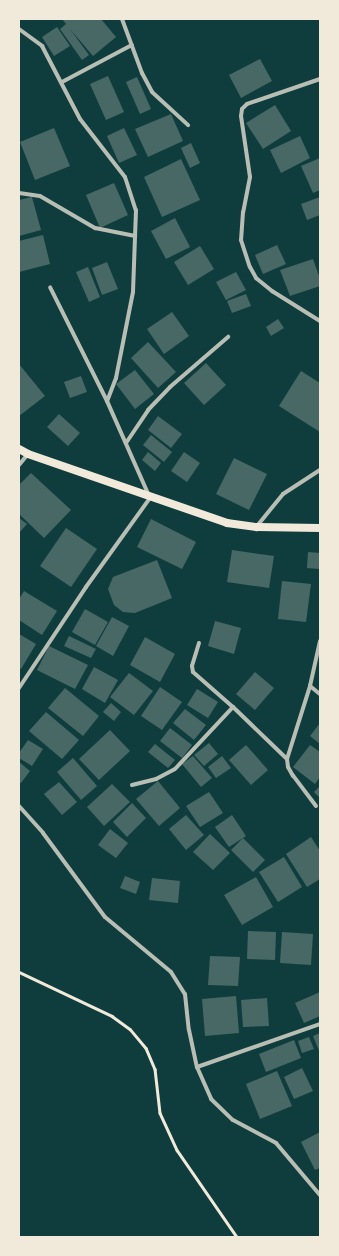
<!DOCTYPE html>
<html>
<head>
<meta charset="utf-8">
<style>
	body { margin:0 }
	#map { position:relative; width:339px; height:1256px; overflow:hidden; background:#0f3d3e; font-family:"DejaVu Sans",sans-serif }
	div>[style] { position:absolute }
	.building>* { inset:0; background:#486865 }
	.path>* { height:2.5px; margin:-1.25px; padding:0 1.25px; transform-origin:1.25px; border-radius:1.25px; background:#f1e9da }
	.minor>* { height:4px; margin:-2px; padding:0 2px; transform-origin:2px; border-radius:2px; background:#b8beb3 }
	.secondary>* { height:8px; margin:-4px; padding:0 4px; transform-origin:4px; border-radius:4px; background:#f1e9da }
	span { translate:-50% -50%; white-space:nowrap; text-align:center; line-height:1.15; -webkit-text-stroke:3.5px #f1e9da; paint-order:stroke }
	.frame { position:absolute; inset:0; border:20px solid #f1e9da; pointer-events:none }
</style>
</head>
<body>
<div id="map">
	<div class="building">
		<div style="clip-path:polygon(62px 19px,101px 19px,116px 37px,93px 56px,70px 29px,89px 55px,82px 60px,60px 29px,66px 24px)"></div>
		<div style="clip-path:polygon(57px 27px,70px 46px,54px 56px,42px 37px)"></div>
		<div style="clip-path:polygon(260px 59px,272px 81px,241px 98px,229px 75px)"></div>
		<div style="clip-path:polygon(108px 76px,124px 112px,106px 120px,90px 84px)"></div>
		<div style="clip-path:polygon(137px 77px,151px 109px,140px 114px,126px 82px)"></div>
		<div style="clip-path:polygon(275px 105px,291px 131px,263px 149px,246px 123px)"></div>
		<div style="clip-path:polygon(171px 114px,183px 141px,148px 157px,135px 129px)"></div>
		<div style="clip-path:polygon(54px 128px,70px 166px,35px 180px,20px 142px)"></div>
		<div style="clip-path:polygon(124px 128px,137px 155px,119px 163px,107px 136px)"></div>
		<div style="clip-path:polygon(300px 136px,310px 158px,281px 173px,270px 150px)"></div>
		<div style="clip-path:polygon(191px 143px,200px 163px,190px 168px,181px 148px)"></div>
		<div style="clip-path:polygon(320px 158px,320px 190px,313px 193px,301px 166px)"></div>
		<div style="clip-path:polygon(181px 159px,200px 200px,162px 217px,144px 177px)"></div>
		<div style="clip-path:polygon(114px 183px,128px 215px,100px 228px,86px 195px)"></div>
		<div style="clip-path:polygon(32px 197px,41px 230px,19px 236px,19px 200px)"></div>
		<div style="clip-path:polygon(320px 197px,320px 215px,307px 220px,301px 204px)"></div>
		<div style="clip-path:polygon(175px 218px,190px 247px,166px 259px,151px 231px)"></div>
		<div style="clip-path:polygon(43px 235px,50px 264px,19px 272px,19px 241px)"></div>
		<div style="clip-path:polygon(277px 245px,286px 264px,263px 274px,255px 255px)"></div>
		<div style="clip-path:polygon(200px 246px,214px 269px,188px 285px,174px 262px)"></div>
		<div style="clip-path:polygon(313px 259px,320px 279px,320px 286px,290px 296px,280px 270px)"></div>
		<div style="clip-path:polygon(107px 262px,118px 289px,102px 295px,92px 268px)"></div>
		<div style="clip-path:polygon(88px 267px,100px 297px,89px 302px,76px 272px)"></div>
		<div style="clip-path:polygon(236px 272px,246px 290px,226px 300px,216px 282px)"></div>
		<div style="clip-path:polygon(246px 294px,251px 306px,232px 313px,227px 301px)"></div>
		<div style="clip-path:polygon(172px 312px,189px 336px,164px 354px,147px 329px)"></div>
		<div style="clip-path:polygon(278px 319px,284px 328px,271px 336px,266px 327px)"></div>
		<div style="clip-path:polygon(148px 342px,176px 372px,158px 388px,131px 358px)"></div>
		<div style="clip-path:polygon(206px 363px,226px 385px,204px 405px,184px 383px)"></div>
		<div style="clip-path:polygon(19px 364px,45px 396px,19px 416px)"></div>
		<div style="clip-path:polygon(135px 370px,154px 394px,135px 409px,116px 384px)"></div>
		<div style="clip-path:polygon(301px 371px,320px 383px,320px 432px,279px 406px)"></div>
		<div style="clip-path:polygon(81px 376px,87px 392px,70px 398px,64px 382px)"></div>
		<div style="clip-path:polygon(59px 414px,80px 433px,68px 446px,47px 427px)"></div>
		<div style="clip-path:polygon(158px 416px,182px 434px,171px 448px,148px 430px)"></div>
		<div style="clip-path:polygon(151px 435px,172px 452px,164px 462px,143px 445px)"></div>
		<div style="clip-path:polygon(148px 452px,161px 463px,155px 471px,142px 460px)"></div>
		<div style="clip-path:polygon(184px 452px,200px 463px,187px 482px,171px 471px)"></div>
		<div style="clip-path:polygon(234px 458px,267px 474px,249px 510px,216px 494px)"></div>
		<div style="clip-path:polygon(31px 473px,71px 510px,44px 538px,19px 514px,19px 485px)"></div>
		<div style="clip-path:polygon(19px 518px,27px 524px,19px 533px)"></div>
		<div style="clip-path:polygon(151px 519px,196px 542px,182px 569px,137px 547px)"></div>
		<div style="clip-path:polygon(66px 528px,97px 549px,71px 587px,40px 566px)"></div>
		<div style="clip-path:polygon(232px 550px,274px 556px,269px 588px,227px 582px)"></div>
		<div style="clip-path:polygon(308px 552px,320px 553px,319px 569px,307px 568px)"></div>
		<div style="clip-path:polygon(157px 560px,172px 598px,135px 613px,123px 612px,114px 605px,108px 589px,113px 577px)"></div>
		<div style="clip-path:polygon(282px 581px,311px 584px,306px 622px,278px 619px)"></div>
		<div style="clip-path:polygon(24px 591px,57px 611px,42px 635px,19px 620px,19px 599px)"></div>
		<div style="clip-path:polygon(85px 609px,108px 622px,95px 645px,72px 632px)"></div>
		<div style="clip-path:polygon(112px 617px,129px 626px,113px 656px,96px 646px)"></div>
		<div style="clip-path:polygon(215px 621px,241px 628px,234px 654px,208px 646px)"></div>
		<div style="clip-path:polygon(19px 634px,36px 644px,21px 669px,19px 668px)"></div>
		<div style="clip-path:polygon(69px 636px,96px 649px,91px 658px,64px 646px)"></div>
		<div style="clip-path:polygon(145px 637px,175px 654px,160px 682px,130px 665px)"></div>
		<div style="clip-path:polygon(49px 646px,88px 665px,75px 689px,37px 670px)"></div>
		<div style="clip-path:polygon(94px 667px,118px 680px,105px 703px,82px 689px)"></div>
		<div style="clip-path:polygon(255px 672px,274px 688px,255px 710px,236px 694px)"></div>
		<div style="clip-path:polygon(129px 673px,153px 691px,134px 715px,110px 697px)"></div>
		<div style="clip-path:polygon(160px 687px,182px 702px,162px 730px,141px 716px)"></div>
		<div style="clip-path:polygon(65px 688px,99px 716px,83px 736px,48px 708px)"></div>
		<div style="clip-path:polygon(197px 689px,218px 702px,208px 718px,187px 705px)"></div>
		<div style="clip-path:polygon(111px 703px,121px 712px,114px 721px,103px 712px)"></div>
		<div style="clip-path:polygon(185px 709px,206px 725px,194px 740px,173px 723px)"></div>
		<div style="clip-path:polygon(46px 712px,79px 740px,62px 759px,29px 731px)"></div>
		<div style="clip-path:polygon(320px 723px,320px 744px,310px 736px)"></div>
		<div style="clip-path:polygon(170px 728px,192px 745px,182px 758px,160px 741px)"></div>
		<div style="clip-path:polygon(110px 730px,130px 751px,99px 780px,79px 759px)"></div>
		<div style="clip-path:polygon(28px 740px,43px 749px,32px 766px,19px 758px,19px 753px)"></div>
		<div style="clip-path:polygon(209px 743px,218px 754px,204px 766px,194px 755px)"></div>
		<div style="clip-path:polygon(155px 744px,175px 760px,168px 768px,148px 752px)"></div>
		<div style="clip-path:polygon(246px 745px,268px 770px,251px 785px,229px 760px)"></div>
		<div style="clip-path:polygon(310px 745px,320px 752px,320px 777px,315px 784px,293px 767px)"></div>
		<div style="clip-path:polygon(193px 756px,212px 778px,201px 787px,182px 764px)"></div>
		<div style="clip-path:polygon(222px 756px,231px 768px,216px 778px,208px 767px)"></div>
		<div style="clip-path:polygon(73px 758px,97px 786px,81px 800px,57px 772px)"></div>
		<div style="clip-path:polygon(19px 762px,30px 771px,21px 783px,19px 782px)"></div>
		<div style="clip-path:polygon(158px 781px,180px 808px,159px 826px,136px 799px)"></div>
		<div style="clip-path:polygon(59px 782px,77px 802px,62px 815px,44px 794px)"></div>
		<div style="clip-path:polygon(112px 784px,130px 802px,104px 826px,87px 807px)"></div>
		<div style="clip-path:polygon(320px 786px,320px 798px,314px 792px)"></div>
		<div style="clip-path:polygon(209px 792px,223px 813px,200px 827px,186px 806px)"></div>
		<div style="clip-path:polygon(132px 803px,146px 818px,127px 837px,113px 822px)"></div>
		<div style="clip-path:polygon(186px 815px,204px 835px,186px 850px,169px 829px)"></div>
		<div style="clip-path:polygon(232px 815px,246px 836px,229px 847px,215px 827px)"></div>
		<div style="clip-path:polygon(110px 829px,128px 843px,116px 858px,98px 845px)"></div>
		<div style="clip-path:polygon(210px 834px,230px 853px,213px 870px,193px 852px)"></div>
		<div style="clip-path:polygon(311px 837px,320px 851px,320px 879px,307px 887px,286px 854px)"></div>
		<div style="clip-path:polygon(243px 838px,265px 860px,253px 872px,231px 850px)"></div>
		<div style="clip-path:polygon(284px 857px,302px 887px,278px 902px,259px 872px)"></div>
		<div style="clip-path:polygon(125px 876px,140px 882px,136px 894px,120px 888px)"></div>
		<div style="clip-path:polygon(256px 877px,273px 907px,242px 925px,224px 895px)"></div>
		<div style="clip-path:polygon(152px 878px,180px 881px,178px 903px,149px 900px)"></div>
		<div style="clip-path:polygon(248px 931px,276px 932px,275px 960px,247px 959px)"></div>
		<div style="clip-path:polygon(282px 932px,313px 934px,311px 965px,280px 963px)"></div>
		<div style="clip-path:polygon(210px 956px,240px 957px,238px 986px,208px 985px)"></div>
		<div style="clip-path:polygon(320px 992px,320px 1016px,304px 1023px,295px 1003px)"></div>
		<div style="clip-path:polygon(236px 996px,239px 1033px,205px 1036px,202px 999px)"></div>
		<div style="clip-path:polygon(267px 998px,269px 1026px,243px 1027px,241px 1000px)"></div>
		<div style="clip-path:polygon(320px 1033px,320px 1053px,313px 1036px)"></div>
		<div style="clip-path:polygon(309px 1037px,314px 1049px,302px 1053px,298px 1041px)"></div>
		<div style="clip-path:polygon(294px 1040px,301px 1058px,266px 1072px,259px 1054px)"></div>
		<div style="clip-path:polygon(302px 1068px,313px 1091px,294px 1099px,284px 1077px)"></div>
		<div style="clip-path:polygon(277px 1071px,292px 1106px,260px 1119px,246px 1084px)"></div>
		<div style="clip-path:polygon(320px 1132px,320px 1168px,315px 1170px,301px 1142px)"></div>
	</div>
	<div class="path">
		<div style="left:19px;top:972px;width:103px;rotate:25.3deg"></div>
		<div style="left:112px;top:1016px;width:22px;rotate:36deg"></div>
		<div style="left:130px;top:1029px;width:25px;rotate:50deg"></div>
		<div style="left:146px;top:1048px;width:23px;rotate:67deg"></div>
		<div style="left:155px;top:1069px;width:44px;rotate:83.5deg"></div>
		<div style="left:160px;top:1113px;width:41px;rotate:65.3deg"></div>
		<div style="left:177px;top:1150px;width:106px;rotate:55.4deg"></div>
	</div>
	<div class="minor">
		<div style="left:122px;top:19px;width:58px;rotate:69.7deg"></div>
		<div style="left:142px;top:73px;width:21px;rotate:62deg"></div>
		<div style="left:152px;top:92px;width:49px;rotate:42.5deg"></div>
		<div style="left:19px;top:29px;width:29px;rotate:36deg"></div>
		<div style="left:42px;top:46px;width:82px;rotate:62.5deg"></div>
		<div style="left:80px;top:119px;width:73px;rotate:52.2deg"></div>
		<div style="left:125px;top:177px;width:35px;rotate:72deg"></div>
		<div style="left:136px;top:210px;width:82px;rotate:92.1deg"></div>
		<div style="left:133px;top:292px;width:88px;rotate:101.2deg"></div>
		<div style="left:116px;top:378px;width:25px;rotate:111deg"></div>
		<div style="left:320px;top:79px;width:77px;rotate:161.1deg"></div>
		<div style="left:247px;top:104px;width:7px;rotate:135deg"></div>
		<div style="left:242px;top:109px;width:7px;rotate:98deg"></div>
		<div style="left:241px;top:116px;width:62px;rotate:81.6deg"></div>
		<div style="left:250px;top:177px;width:36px;rotate:101deg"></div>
		<div style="left:243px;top:212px;width:28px;rotate:94deg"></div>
		<div style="left:241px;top:240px;width:28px;rotate:72deg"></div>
		<div style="left:250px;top:267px;width:13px;rotate:61deg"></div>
		<div style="left:256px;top:278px;width:21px;rotate:39deg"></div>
		<div style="left:272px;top:291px;width:57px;rotate:32deg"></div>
		<div style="left:62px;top:82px;width:79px;rotate:-27.9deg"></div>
		<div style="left:19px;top:193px;width:21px;rotate:8deg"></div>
		<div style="left:40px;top:196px;width:64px;rotate:30.2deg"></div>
		<div style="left:95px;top:228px;width:41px;rotate:11.3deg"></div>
		<div style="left:126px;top:443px;width:40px;rotate:-56deg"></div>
		<div style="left:148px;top:410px;width:32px;rotate:-46deg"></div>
		<div style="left:170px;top:387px;width:77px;rotate:-40.8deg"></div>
		<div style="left:19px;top:465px;width:14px;rotate:-51deg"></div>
		<div style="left:257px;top:526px;width:41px;rotate:-50.9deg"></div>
		<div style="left:283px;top:494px;width:44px;rotate:-33deg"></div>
		<div style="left:199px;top:643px;width:24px;rotate:107deg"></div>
		<div style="left:192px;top:666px;width:6px;rotate:81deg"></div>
		<div style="left:193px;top:672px;width:53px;rotate:41.2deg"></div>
		<div style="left:310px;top:686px;width:13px;rotate:39deg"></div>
		<div style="left:19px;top:688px;width:121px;rotate:-56.4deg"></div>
		<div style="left:86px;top:587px;width:110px;rotate:-54.3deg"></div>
		<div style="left:150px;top:498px;width:106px;rotate:-113.9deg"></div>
		<div style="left:107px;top:401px;width:127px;rotate:-116.6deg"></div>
		<div style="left:132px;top:785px;width:25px;rotate:-14deg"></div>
		<div style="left:156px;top:779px;width:21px;rotate:-28deg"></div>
		<div style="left:175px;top:769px;width:85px;rotate:-46.9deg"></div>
		<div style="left:233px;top:707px;width:75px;rotate:43.9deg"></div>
		<div style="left:19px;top:806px;width:36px;rotate:48deg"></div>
		<div style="left:43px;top:833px;width:104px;rotate:53.6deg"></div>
		<div style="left:105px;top:917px;width:86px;rotate:39.8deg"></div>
		<div style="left:171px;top:972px;width:26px;rotate:58deg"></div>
		<div style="left:185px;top:994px;width:36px;rotate:84deg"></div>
		<div style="left:189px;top:1030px;width:38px;rotate:78deg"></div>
		<div style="left:197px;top:1067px;width:35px;rotate:66deg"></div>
		<div style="left:211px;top:1099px;width:30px;rotate:44deg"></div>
		<div style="left:233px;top:1120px;width:49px;rotate:28.1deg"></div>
		<div style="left:276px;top:1143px;width:68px;rotate:49.8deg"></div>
		<div style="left:316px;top:806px;width:38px;rotate:-127deg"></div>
		<div style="left:293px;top:776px;width:10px;rotate:-119deg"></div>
		<div style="left:288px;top:767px;width:8px;rotate:-97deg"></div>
		<div style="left:287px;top:759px;width:77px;rotate:-72.5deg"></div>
		<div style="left:310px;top:686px;width:46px;rotate:-77.5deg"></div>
		<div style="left:197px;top:1067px;width:130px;rotate:-19.3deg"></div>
	</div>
	<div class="secondary">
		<div style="left:19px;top:449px;width:10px;rotate:29deg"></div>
		<div style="left:28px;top:454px;width:211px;rotate:19.1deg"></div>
		<div style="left:227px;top:523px;width:30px;rotate:8deg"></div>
		<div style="left:257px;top:527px;width:63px;rotate:0.9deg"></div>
	</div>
	<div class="frame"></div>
</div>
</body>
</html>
